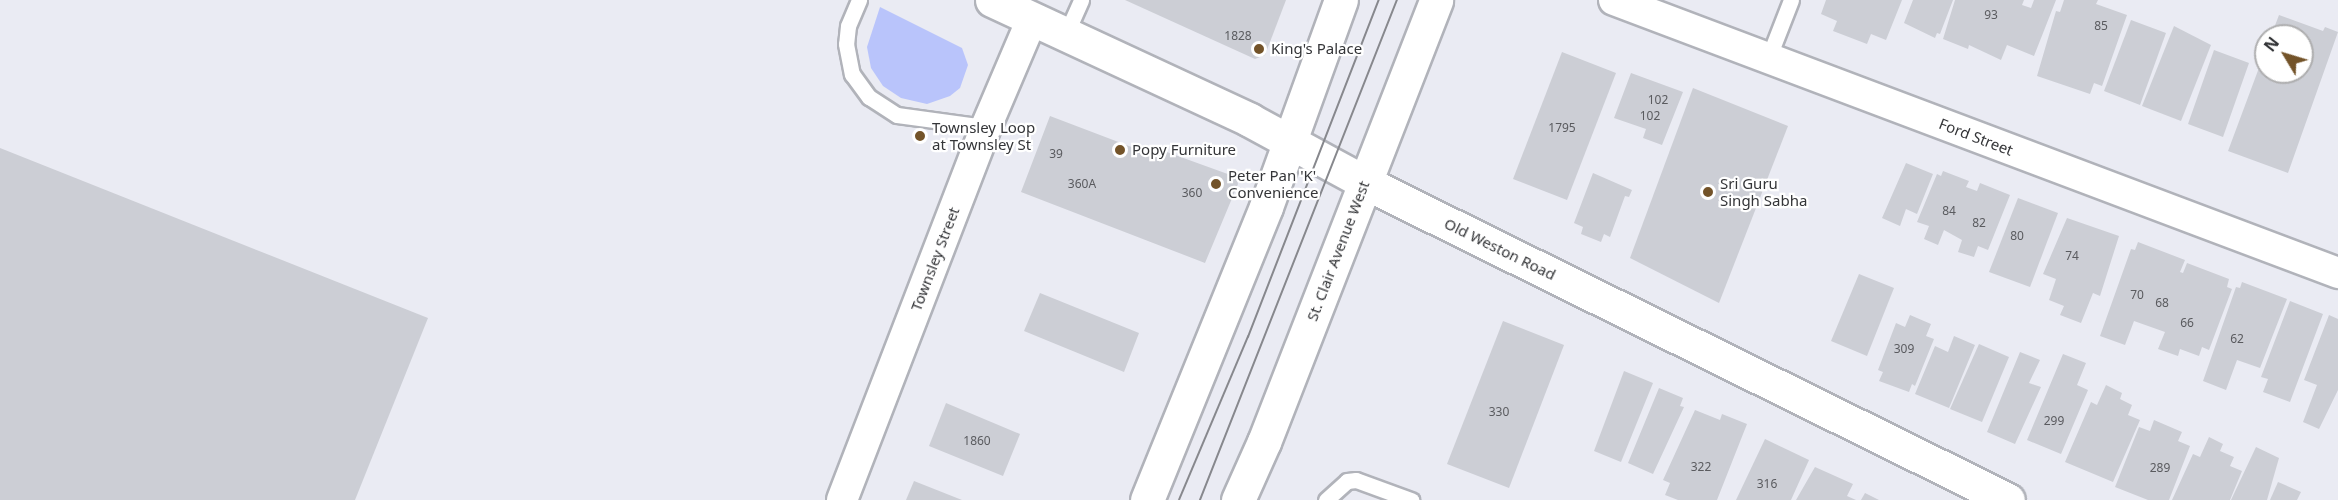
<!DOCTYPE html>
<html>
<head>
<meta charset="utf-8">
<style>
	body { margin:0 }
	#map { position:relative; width:2338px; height:500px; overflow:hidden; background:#eaebf3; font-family:"Noto Sans",sans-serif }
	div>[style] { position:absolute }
	.green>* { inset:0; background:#b9c4fb }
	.building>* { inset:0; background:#ccced5 }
	.roads { filter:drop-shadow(2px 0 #b1b3ba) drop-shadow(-2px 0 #b1b3ba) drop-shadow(0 2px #b1b3ba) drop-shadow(0 -2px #b1b3ba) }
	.lane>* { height:15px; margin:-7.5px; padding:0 7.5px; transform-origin:7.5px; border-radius:7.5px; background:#fff }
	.street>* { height:30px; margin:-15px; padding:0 15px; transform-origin:15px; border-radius:15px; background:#fff }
	.secondary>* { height:33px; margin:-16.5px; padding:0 16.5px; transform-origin:16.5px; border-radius:16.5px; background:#fff }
	.tram>* { height:1.5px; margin:-0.75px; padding:0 0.75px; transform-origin:0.75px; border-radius:0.75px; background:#87888d }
	.dots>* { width:16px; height:16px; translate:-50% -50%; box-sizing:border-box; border:3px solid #fff; border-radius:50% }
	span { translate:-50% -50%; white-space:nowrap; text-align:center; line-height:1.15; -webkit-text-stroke:4.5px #fff; paint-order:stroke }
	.number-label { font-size:12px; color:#5a5b5f }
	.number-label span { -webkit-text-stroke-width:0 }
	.poi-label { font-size:15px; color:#343538 }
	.left { translate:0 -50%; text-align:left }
	.street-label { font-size:15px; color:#343538 }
	.north { position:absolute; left:2254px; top:24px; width:60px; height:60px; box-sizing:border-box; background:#fff; border:2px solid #aeaeaf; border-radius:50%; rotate:308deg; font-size:16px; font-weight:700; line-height:24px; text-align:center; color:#343538 }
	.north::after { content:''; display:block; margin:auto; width:21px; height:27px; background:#735329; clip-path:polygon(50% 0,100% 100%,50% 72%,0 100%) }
</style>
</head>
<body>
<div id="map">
	<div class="green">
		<div style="clip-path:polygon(880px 7px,962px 48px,968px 65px,960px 88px,950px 96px,927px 104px,901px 98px,883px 86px,871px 68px,867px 47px)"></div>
	</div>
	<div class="building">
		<div style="clip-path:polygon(1125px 0,1286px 0,1265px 55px,1255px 59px)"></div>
		<div style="clip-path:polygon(1826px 0,1902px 0,1886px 40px,1871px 34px,1867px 44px,1833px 31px,1837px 21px,1821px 14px)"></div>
		<div style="clip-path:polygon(1913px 0,1953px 0,1940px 34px,1937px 33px,1935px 38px,1904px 23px)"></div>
		<div style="clip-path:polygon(1955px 0,2024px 0,2022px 5px,2031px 8px,2034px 0,2056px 0,2034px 56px,2007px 45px,2001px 60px,1969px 45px,1968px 49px,1943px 39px)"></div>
		<div style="clip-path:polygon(2064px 0,2098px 0,2096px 4px,2127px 15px,2102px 86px,2094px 83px,2090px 94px,2037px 76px,2056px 11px,2060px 12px)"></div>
		<div style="clip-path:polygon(2279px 15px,2323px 31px,2325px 27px,2338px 32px,2288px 173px,2228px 151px,2266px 49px,2266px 72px,2302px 72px,2302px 36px,2271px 36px)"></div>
		<div style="clip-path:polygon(2131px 20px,2166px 33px,2140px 105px,2104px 91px)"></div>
		<div style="clip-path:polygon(2174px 26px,2211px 45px,2181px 121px,2142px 106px)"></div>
		<div style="clip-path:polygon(2214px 50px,2249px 63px,2223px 137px,2188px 124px)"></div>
		<div style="clip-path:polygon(1562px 52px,1616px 73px,1567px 200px,1513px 179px)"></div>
		<div style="clip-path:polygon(1631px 73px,1683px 92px,1662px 145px,1643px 138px,1646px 129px,1614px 118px)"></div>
		<div style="clip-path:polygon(1693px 88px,1788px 126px,1719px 303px,1630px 258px)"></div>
		<div style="clip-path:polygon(1050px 116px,1150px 154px,1153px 147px,1236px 177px,1238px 184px,1205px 263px,1021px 192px)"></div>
		<div style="clip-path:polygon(0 148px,428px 318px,355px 500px,0 500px)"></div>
		<div style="clip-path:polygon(1906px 163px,1933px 174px,1917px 214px,1906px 209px,1900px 226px,1882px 218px)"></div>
		<div style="clip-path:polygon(1943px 171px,1969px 181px,1966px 187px,1977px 191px,1980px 183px,2010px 195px,1988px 250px,1978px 246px,1974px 257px,1958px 252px,1962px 240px,1944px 230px,1938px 245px,1924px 239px,1929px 226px,1917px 222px,1937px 174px,1941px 176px)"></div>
		<div style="clip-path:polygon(1593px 173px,1632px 190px,1629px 197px,1625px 196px,1610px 237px,1604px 234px,1601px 242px,1581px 234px,1583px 227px,1574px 223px)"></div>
		<div style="clip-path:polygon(2018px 198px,2058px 213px,2030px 287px,1989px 272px)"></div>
		<div style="clip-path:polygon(2067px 218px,2119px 236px,2100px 296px,2093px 293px,2081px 323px,2060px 315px,2064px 306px,2049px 300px,2056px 279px,2043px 274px)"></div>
		<div style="clip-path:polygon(2138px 242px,2185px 260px,2180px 272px,2183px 273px,2187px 263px,2229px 279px,2227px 287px,2232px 289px,2209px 350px,2202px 347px,2199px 356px,2180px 349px,2178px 356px,2158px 349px,2165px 332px,2134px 321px,2125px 345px,2100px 336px,2131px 249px,2135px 250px)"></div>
		<div style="clip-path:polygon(1859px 274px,1894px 288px,1867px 356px,1831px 341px)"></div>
		<div style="clip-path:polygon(2242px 282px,2287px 299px,2260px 368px,2237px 360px,2226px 390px,2203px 381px,2236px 287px,2240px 288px)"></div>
		<div style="clip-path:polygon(1040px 293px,1139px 333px,1124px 372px,1024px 331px)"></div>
		<div style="clip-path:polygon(2290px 301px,2323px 314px,2290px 402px,2263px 392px,2268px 379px,2261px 377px)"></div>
		<div style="clip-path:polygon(1910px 315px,1931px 324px,1926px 336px,1934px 339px,1915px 386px,1912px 384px,1909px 392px,1879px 381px,1883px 372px,1878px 370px,1896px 323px,1905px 327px)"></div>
		<div style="clip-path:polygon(2329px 315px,2338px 319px,2338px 390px,2319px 429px,2303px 422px,2317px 385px,2304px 380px)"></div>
		<div style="clip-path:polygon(1503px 321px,1564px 345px,1509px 488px,1447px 464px)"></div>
		<div style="clip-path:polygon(1954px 336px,1975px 345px,1949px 408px,1915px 394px,1935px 346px,1948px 352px)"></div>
		<div style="clip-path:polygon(1979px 344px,2009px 357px,1982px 422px,1950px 409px)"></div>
		<div style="clip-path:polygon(2020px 352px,2040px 360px,2029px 383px,2041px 387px,2015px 444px,1987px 432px)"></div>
		<div style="clip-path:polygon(2063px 354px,2086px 363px,2077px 385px,2088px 390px,2061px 454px,2027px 440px)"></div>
		<div style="clip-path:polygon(1624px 371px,1653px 383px,1621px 462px,1594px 451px)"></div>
		<div style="clip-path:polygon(2106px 385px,2122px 393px,2120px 399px,2132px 405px,2128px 415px,2140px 420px,2113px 482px,2065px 462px,2091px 402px,2097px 405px)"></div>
		<div style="clip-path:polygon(1659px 388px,1683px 398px,1680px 406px,1684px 407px,1653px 474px,1628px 463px)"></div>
		<div style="clip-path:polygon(946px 403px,1020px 434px,1003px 476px,929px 446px)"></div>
		<div style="clip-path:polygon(1695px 410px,1720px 420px,1722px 414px,1747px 424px,1717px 500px,1678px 500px,1665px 495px,1670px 483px,1663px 480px)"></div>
		<div style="clip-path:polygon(2154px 420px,2182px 432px,2178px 441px,2190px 446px,2169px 500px,2148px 500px,2115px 487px,2139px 427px,2150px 431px)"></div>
		<div style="clip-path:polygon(2209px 437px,2223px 444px,2220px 451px,2234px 457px,2230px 466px,2242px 471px,2230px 500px,2172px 500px,2193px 454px,2200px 457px)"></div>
		<div style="clip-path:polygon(1765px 439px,1809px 460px,1791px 500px,1736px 500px)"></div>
		<div style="clip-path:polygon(2256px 447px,2279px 458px,2267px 500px,2231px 500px)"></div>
		<div style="clip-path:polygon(1815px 467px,1853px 484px,1847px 496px,1856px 500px,1796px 500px)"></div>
		<div style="clip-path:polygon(914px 481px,962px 500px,906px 500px)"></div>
		<div style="clip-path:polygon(2278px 482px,2301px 492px,2297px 500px,2270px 500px)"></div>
		<div style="clip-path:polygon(1865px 493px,1879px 500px,1861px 500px)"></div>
	</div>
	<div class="roads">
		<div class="lane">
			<div style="left:859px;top:0;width:28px;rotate:113deg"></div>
			<div style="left:848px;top:26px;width:18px;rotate:96deg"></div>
			<div style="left:846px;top:44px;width:31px;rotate:79deg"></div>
			<div style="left:852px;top:74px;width:29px;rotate:54deg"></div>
			<div style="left:869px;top:97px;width:33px;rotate:33deg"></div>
			<div style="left:897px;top:115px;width:90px;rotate:7.7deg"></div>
			<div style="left:1066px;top:34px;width:37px;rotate:-66deg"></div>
			<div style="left:1768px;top:59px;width:63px;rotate:-68.7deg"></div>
			<div style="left:1326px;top:500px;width:28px;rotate:-42deg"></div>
			<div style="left:1347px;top:481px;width:9px;rotate:-6deg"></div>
			<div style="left:1356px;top:480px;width:59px;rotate:20deg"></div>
		</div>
		<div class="street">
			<div style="left:1614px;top:0;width:774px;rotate:20.66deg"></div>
			<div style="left:842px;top:500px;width:400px;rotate:-68.9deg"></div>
			<div style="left:986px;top:127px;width:117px;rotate:-66.9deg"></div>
		</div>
		<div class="secondary">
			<div style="left:992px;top:0;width:285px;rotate:24.9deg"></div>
			<div style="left:1250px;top:120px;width:130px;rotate:28.5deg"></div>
			<div style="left:1364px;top:182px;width:718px;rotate:26.28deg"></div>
			<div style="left:1147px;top:500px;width:316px;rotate:-67.9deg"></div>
			<div style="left:1266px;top:207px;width:220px;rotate:-70.1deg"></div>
			<div style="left:1238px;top:500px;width:64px;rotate:-65.9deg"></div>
			<div style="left:1264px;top:442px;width:474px;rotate:-68.7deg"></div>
		</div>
	</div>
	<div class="tram">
		<div style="left:1179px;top:500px;width:177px;rotate:-67.1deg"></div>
		<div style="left:1248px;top:337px;width:362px;rotate:-68.8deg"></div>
		<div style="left:1200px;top:500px;width:537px;rotate:-68.5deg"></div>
	</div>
	<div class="dots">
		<div style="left:1259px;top:49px;background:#735329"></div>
		<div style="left:920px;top:136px;background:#735329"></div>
		<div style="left:1120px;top:150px;background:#735329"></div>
		<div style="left:1216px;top:184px;background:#735329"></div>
		<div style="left:1708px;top:192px;background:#735329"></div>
	</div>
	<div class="number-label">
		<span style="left:1991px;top:15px">93</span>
		<span style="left:2101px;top:26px">85</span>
		<span style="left:1238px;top:36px">1828</span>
		<span style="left:1658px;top:100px">102</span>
		<span style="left:1650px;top:116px">102</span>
		<span style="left:1562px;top:128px">1795</span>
		<span style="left:1056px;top:154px">39</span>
		<span style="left:1082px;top:184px">360A</span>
		<span style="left:1192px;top:193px">360</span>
		<span style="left:1949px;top:211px">84</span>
		<span style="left:1979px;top:223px">82</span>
		<span style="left:2017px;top:236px">80</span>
		<span style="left:2072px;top:256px">74</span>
		<span style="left:2137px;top:295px">70</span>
		<span style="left:2162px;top:303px">68</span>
		<span style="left:2187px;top:323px">66</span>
		<span style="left:2237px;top:339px">62</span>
		<span style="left:1904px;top:349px">309</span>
		<span style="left:1499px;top:412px">330</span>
		<span style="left:2054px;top:421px">299</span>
		<span style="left:977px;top:441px">1860</span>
		<span style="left:1701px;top:467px">322</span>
		<span style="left:2160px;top:468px">289</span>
		<span style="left:1767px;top:484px">316</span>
	</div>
	<div class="poi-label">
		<span class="left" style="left:1271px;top:49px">King's Palace</span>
		<span class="left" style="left:932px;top:136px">Townsley Loop<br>at Townsley St</span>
		<span class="left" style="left:1132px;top:150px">Popy Furniture</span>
		<span class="left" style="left:1228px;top:184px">Peter Pan 'K'<br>Convenience</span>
		<span class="left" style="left:1720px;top:192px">Sri Guru<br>Singh Sabha</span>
	</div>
	<div class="street-label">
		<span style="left:1976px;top:137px;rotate:21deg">Ford Street</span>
		<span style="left:1500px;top:249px;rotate:26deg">Old Weston Road</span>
		<span style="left:1338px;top:251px;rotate:-69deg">St. Clair Avenue West</span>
		<span style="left:935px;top:259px;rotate:-69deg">Townsley Street</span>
	</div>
	<div class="north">N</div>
</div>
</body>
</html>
